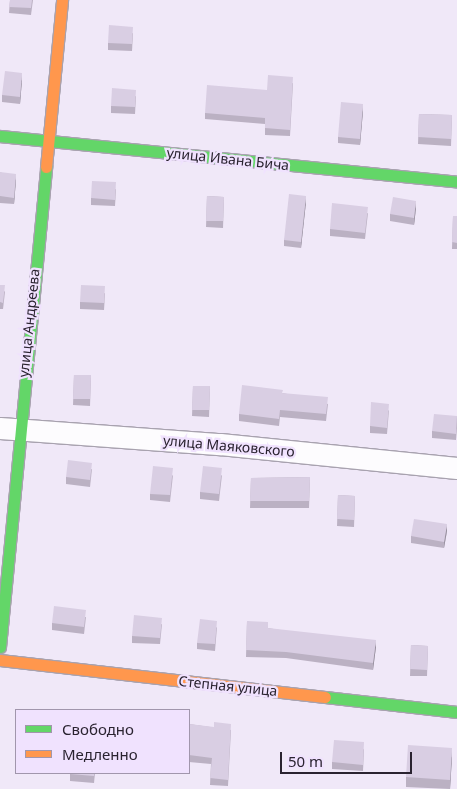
<!DOCTYPE html>
<html>
<head>
<meta charset="utf-8">
<style>
	body { margin:0 }
	#map { position:relative; width:457px; height:789px; overflow:hidden; background:#f0e8f8; font-family:"Noto Sans",sans-serif }
	div>[style] { position:absolute }
	.roads { filter:drop-shadow(1px 0 #a8a2af) drop-shadow(-1px 0 #a8a2af) drop-shadow(0 1px #a8a2af) drop-shadow(0 -1px #a8a2af) }
	.street>* { height:21px; margin:-10.5px; padding:0 10.5px; transform-origin:10.5px; border-radius:10.5px; background:#fdfcfe }
	.fast>* { height:11px; margin:-5.5px; padding:0 5.5px; transform-origin:5.5px; border-radius:5.5px; background:#63d668 }
	.slow>* { height:11px; margin:-5.5px; padding:0 5.5px; transform-origin:5.5px; border-radius:5.5px; background:#ff974d }
	.wall>* { inset:0; background:#bbb1c3 }
	.shaded-wall>* { inset:0; background:#98909f }
	.building>* { inset:0; background:#d9cee3 }
	span { translate:-50% -50%; white-space:nowrap; text-align:center; line-height:1.15; -webkit-text-stroke:4.5px #f0e2fe; paint-order:stroke }
	.street-label { font-size:14px; color:#2a2330 }
	.legend { position:absolute; left:15px; top:709px; width:175px; height:65px; box-sizing:border-box; background:#f0e2fe; border:1px solid #a196ac; margin:0; padding:6px 9px; list-style:none; font-size:15px; color:#2a2330 }
	.legend li { display:flex; align-items:center; gap:10px; height:25px }
	.legend b { width:25px; border:1px solid #a196ac }
	.scale { position:absolute; left:280px; top:752px; width:132px; height:22px; box-sizing:border-box; border:2px solid #2a2330; border-top:0; padding-left:6px; font-size:15px; line-height:18px; white-space:nowrap; color:#2a2330; -webkit-text-stroke:4px #f0e2fe; paint-order:stroke }
</style>
</head>
<body>
<div id="map">
	<div class="roads">
		<div class="street">
			<div style="left:0;top:428px;width:221px;rotate:4.2deg"></div>
			<div style="left:220px;top:444px;width:238px;rotate:5.8deg"></div>
		</div>
		<div class="fast">
			<div style="left:0;top:136px;width:459px;rotate:5.7deg"></div>
			<div style="left:0;top:647px;width:482px;rotate:-84.5deg"></div>
			<div style="left:325px;top:697px;width:133px;rotate:6.5deg"></div>
		</div>
		<div class="slow">
			<div style="left:46px;top:167px;width:168px;rotate:-84.5deg"></div>
			<div style="left:0;top:660px;width:327px;rotate:6.5deg"></div>
		</div>
	</div>
	<div class="wall">
		<div style="clip-path:polygon(10px 0,33px 0,31px 15px,9px 13px)"></div>
		<div style="clip-path:polygon(133px 33px,132px 51px,108px 50px,108px 43px)"></div>
		<div style="clip-path:polygon(22px 80px,20px 104px,2px 102px,2px 95px)"></div>
		<div style="clip-path:polygon(293px 83px,290px 136px,265px 135px,265px 124px,205px 119px,205px 113px,267px 90px)"></div>
		<div style="clip-path:polygon(136px 96px,135px 114px,111px 113px,111px 106px)"></div>
		<div style="clip-path:polygon(363px 111px,360px 145px,338px 143px,338px 137px)"></div>
		<div style="clip-path:polygon(419px 114px,452px 115px,451px 146px,418px 144px)"></div>
		<div style="clip-path:polygon(0 172px,16px 180px,14px 204px,0 203px)"></div>
		<div style="clip-path:polygon(116px 189px,115px 206px,91px 205px,91px 198px)"></div>
		<div style="clip-path:polygon(207px 196px,224px 197px,223px 228px,206px 227px)"></div>
		<div style="clip-path:polygon(306px 202px,301px 248px,284px 246px,284px 240px)"></div>
		<div style="clip-path:polygon(416px 208px,414px 225px,390px 221px,390px 214px)"></div>
		<div style="clip-path:polygon(368px 213px,365px 239px,330px 236px,330px 229px)"></div>
		<div style="clip-path:polygon(453px 216px,457px 216px,457px 249px,452px 249px)"></div>
		<div style="clip-path:polygon(0 285px,5px 292px,3px 309px,0 309px)"></div>
		<div style="clip-path:polygon(105px 293px,104px 310px,80px 309px,80px 302px)"></div>
		<div style="clip-path:polygon(74px 375px,91px 375px,90px 406px,73px 405px)"></div>
		<div style="clip-path:polygon(193px 386px,210px 386px,209px 417px,192px 416px)"></div>
		<div style="clip-path:polygon(283px 393px,328px 404px,326px 421px,280px 417px,279px 426px,239px 421px,239px 414px)"></div>
		<div style="clip-path:polygon(389px 410px,387px 434px,370px 433px,370px 426px)"></div>
		<div style="clip-path:polygon(457px 416px,457px 428px,456px 440px,432px 438px,432px 431px)"></div>
		<div style="clip-path:polygon(92px 469px,90px 487px,66px 484px,66px 477px)"></div>
		<div style="clip-path:polygon(173px 475px,170px 502px,150px 500px,150px 494px)"></div>
		<div style="clip-path:polygon(222px 475px,219px 501px,200px 499px,200px 492px)"></div>
		<div style="clip-path:polygon(310px 477px,309px 508px,250px 508px,251px 478px)"></div>
		<div style="clip-path:polygon(338px 495px,355px 496px,354px 527px,337px 526px)"></div>
		<div style="clip-path:polygon(447px 531px,444px 548px,411px 543px,411px 536px)"></div>
		<div style="clip-path:polygon(86px 617px,84px 634px,52px 630px,52px 623px)"></div>
		<div style="clip-path:polygon(247px 621px,268px 628px,376px 647px,373px 670px,286px 658px,246px 657px)"></div>
		<div style="clip-path:polygon(162px 624px,160px 644px,132px 643px,132px 636px)"></div>
		<div style="clip-path:polygon(217px 627px,215px 651px,197px 649px,197px 643px)"></div>
		<div style="clip-path:polygon(411px 645px,428px 646px,427px 676px,410px 676px)"></div>
		<div style="clip-path:polygon(189px 724px,231px 730px,228px 786px,210px 785px,211px 764px,189px 762px)"></div>
		<div style="clip-path:polygon(364px 749px,363px 771px,332px 769px,332px 762px)"></div>
		<div style="clip-path:polygon(452px 757px,450px 789px,406px 787px,406px 777px)"></div>
		<div style="clip-path:polygon(70px 773px,95px 773px,94px 783px,70px 781px)"></div>
	</div>
	<div class="shaded-wall">
		<div style="clip-path:polygon(22px 73px,22px 80px,20px 104px,20px 97px)"></div>
		<div style="clip-path:polygon(363px 104px,363px 111px,360px 145px,360px 139px)"></div>
		<div style="clip-path:polygon(16px 174px,16px 180px,14px 204px,14px 198px)"></div>
		<div style="clip-path:polygon(306px 196px,306px 202px,301px 248px,301px 242px)"></div>
		<div style="clip-path:polygon(416px 201px,416px 208px,414px 225px,414px 218px)"></div>
		<div style="clip-path:polygon(447px 524px,447px 531px,444px 548px,444px 542px)"></div>
		<div style="clip-path:polygon(376px 640px,376px 647px,373px 670px,373px 663px)"></div>
		<div style="clip-path:polygon(452px 748px,452px 757px,450px 789px,450px 780px)"></div>
	</div>
	<div class="building">
		<div style="clip-path:polygon(10px 0,32px 0,31px 8px,9px 7px)"></div>
		<div style="clip-path:polygon(109px 25px,133px 27px,132px 44px,108px 43px)"></div>
		<div style="clip-path:polygon(5px 71px,22px 73px,20px 97px,2px 95px)"></div>
		<div style="clip-path:polygon(268px 75px,293px 77px,290px 130px,265px 128px,265px 118px,205px 113px,207px 85px,267px 90px)"></div>
		<div style="clip-path:polygon(112px 88px,136px 90px,135px 107px,111px 106px)"></div>
		<div style="clip-path:polygon(341px 102px,363px 104px,360px 139px,338px 137px)"></div>
		<div style="clip-path:polygon(419px 114px,452px 115px,451px 139px,418px 137px)"></div>
		<div style="clip-path:polygon(0 172px,16px 174px,14px 198px,0 196px)"></div>
		<div style="clip-path:polygon(92px 181px,116px 182px,115px 200px,91px 198px)"></div>
		<div style="clip-path:polygon(289px 194px,306px 196px,301px 242px,284px 240px)"></div>
		<div style="clip-path:polygon(207px 196px,224px 197px,223px 221px,206px 221px)"></div>
		<div style="clip-path:polygon(393px 197px,416px 201px,414px 218px,390px 214px)"></div>
		<div style="clip-path:polygon(332px 203px,368px 207px,365px 233px,330px 229px)"></div>
		<div style="clip-path:polygon(453px 216px,457px 216px,457px 243px,452px 242px)"></div>
		<div style="clip-path:polygon(0 285px,5px 285px,3px 303px,0 302px)"></div>
		<div style="clip-path:polygon(81px 285px,105px 286px,104px 303px,80px 302px)"></div>
		<div style="clip-path:polygon(74px 375px,91px 375px,90px 399px,73px 399px)"></div>
		<div style="clip-path:polygon(242px 385px,283px 390px,282px 393px,328px 397px,326px 414px,280px 410px,279px 419px,239px 414px)"></div>
		<div style="clip-path:polygon(193px 386px,210px 386px,209px 410px,192px 410px)"></div>
		<div style="clip-path:polygon(371px 402px,389px 404px,387px 428px,370px 426px)"></div>
		<div style="clip-path:polygon(434px 414px,457px 416px,456px 434px,432px 431px)"></div>
		<div style="clip-path:polygon(68px 460px,92px 463px,90px 480px,66px 477px)"></div>
		<div style="clip-path:polygon(153px 466px,173px 468px,170px 495px,150px 494px)"></div>
		<div style="clip-path:polygon(203px 466px,222px 468px,219px 494px,200px 492px)"></div>
		<div style="clip-path:polygon(310px 477px,309px 501px,250px 501px,251px 478px)"></div>
		<div style="clip-path:polygon(338px 495px,355px 496px,354px 520px,337px 519px)"></div>
		<div style="clip-path:polygon(414px 519px,447px 524px,444px 542px,411px 536px)"></div>
		<div style="clip-path:polygon(54px 606px,86px 610px,84px 627px,52px 623px)"></div>
		<div style="clip-path:polygon(134px 615px,162px 618px,160px 638px,132px 636px)"></div>
		<div style="clip-path:polygon(200px 619px,217px 621px,215px 644px,197px 643px)"></div>
		<div style="clip-path:polygon(247px 621px,268px 622px,268px 628px,376px 640px,373px 663px,286px 652px,246px 650px)"></div>
		<div style="clip-path:polygon(411px 645px,428px 646px,427px 670px,410px 669px)"></div>
		<div style="clip-path:polygon(214px 722px,231px 724px,228px 780px,210px 778px,212px 758px,189px 755px,189px 724px,214px 727px)"></div>
		<div style="clip-path:polygon(334px 740px,364px 742px,363px 765px,332px 762px)"></div>
		<div style="clip-path:polygon(408px 745px,452px 748px,450px 780px,406px 777px)"></div>
		<div style="clip-path:polygon(70px 773px,94px 773px,94px 776px,70px 774px)"></div>
	</div>
	<div class="street-label">
		<span style="left:228px;top:159px;rotate:6deg">улица Ивана Бича</span>
		<span style="left:29px;top:323px;rotate:-84deg">улица Андреева</span>
		<span style="left:229px;top:446px;rotate:5deg">улица Маяковского</span>
		<span style="left:228px;top:686px;rotate:6deg">Степная улица</span>
	</div>
	<ul class="legend">
	<li><b style="height:6px;background:#63d668"></b>Свободно</li>
	<li><b style="height:6px;background:#ff974d"></b>Медленно</li>
	</ul>
	<div class="scale">50 m</div>
</div>
</body>
</html>
